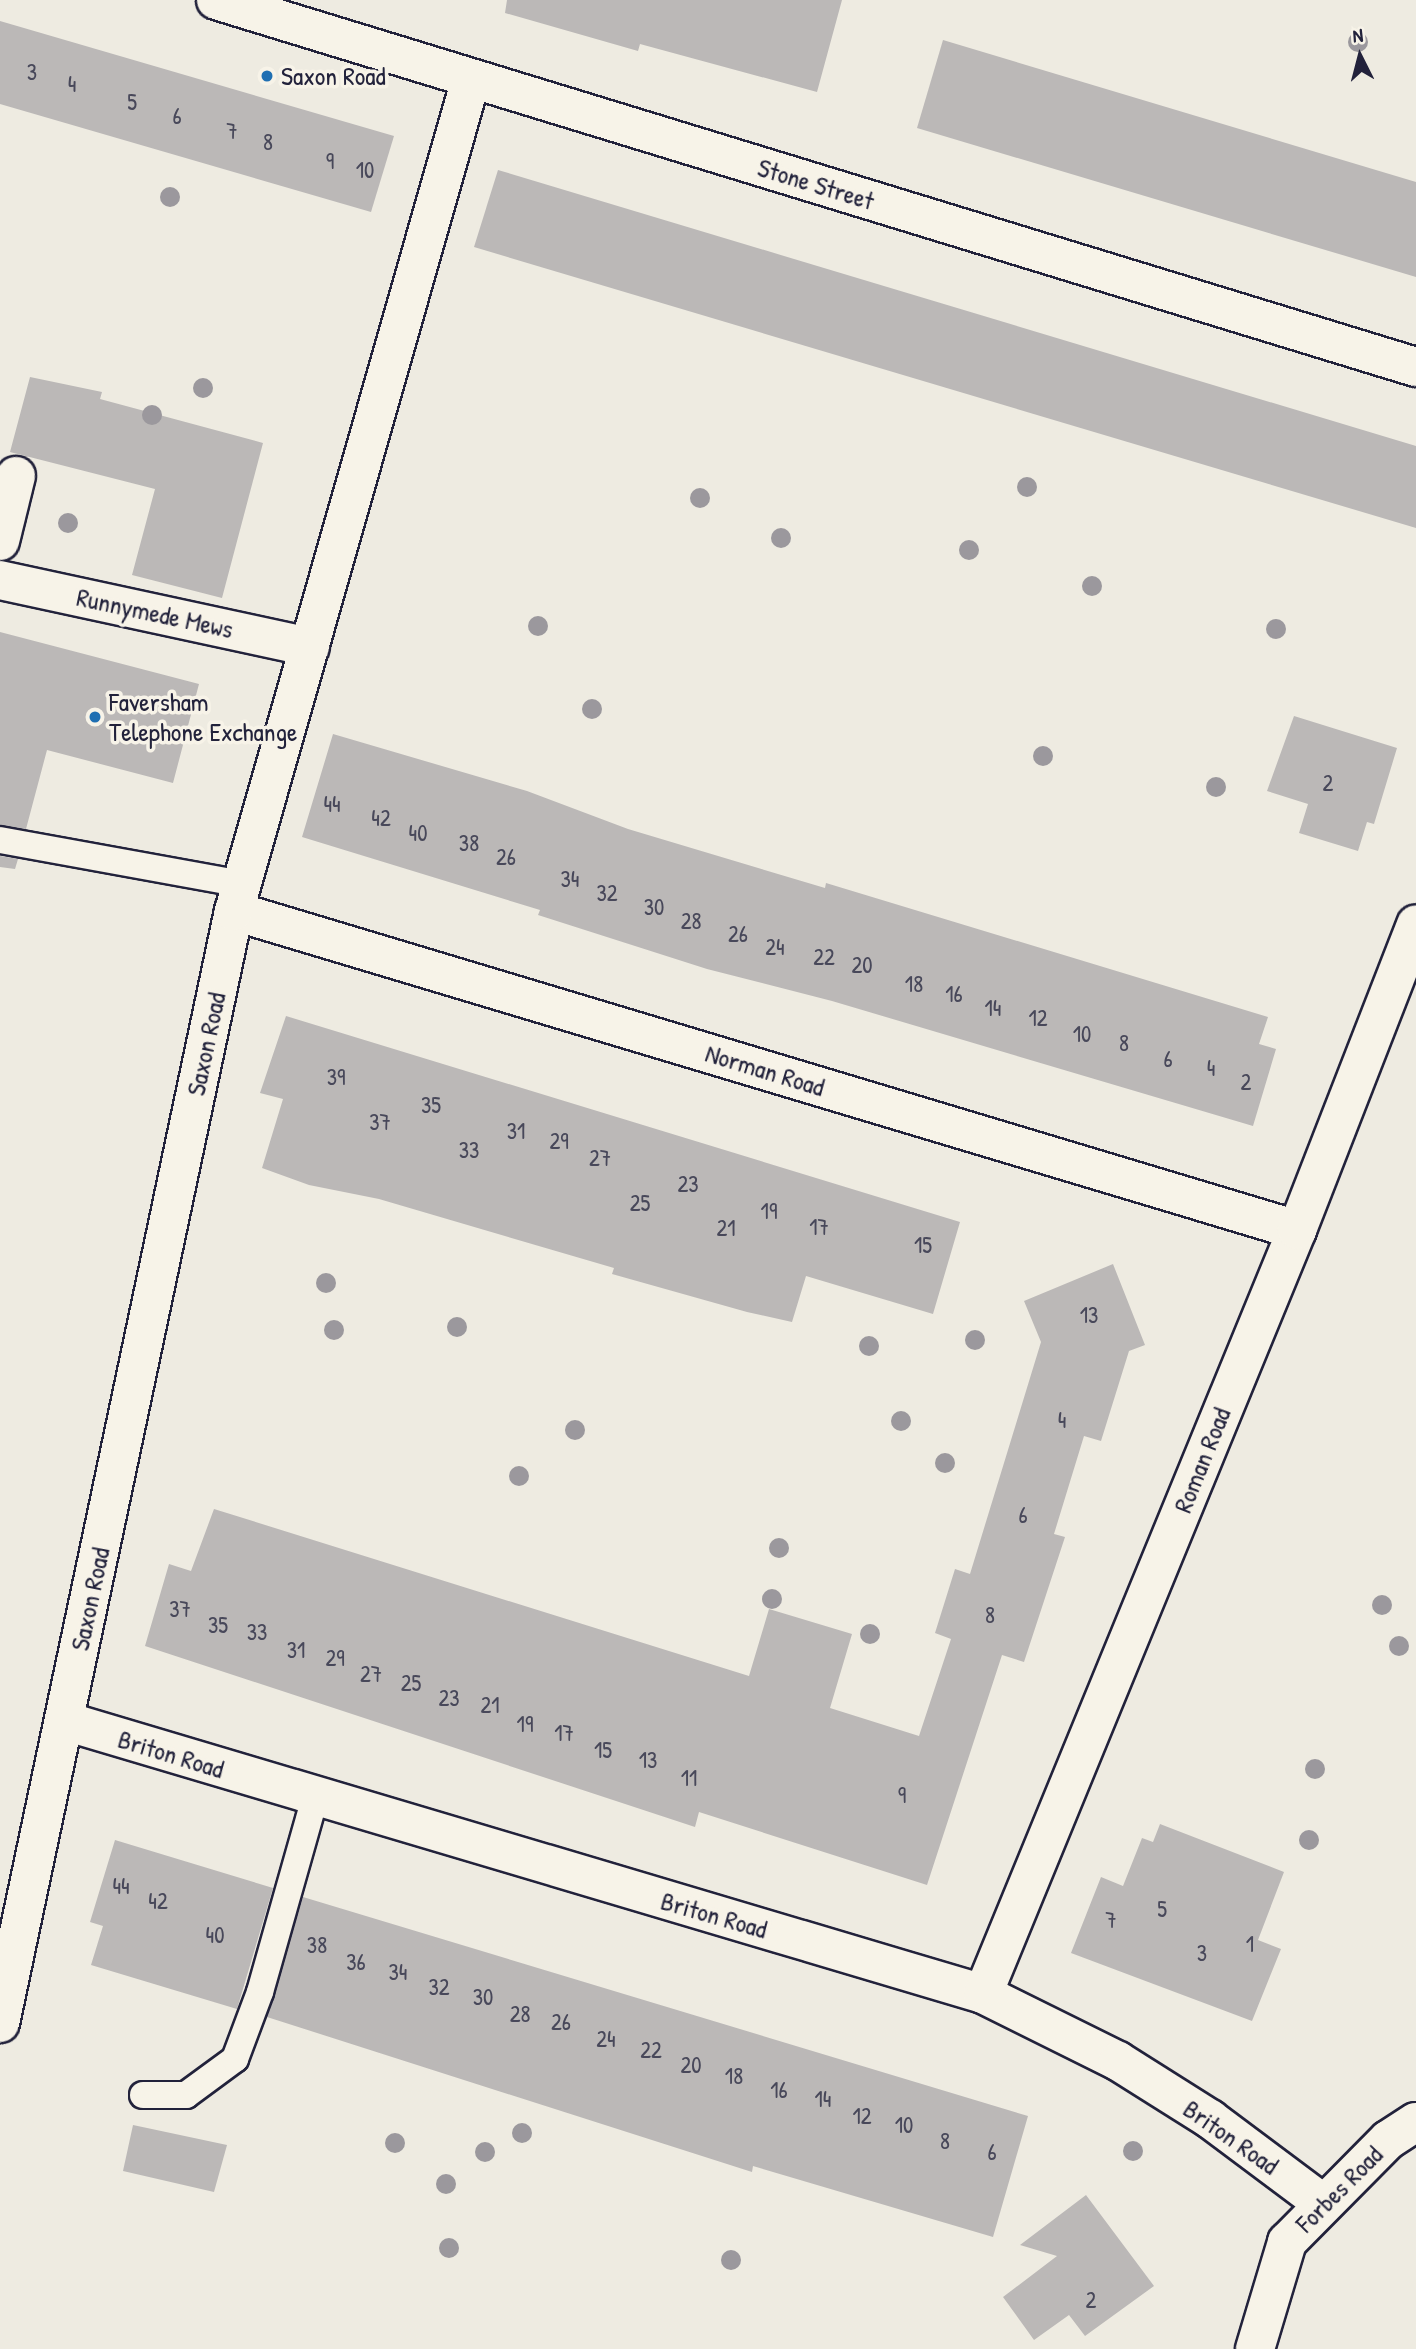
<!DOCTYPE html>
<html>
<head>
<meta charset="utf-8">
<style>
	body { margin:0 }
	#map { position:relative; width:1416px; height:2349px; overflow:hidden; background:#eeebe1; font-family:"Patrick Hand",sans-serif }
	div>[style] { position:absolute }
	.building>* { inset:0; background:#bbb8b7 }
	.roads { filter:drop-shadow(2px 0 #22223b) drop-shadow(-2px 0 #22223b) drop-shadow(0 2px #22223b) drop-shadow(0 -2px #22223b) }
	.lane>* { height:26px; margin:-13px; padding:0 13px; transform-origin:13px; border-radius:13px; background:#f7f3e8 }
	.street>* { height:38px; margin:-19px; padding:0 19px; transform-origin:19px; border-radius:19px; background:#f7f3e8 }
	.secondary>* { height:38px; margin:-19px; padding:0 19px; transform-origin:19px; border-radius:19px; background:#f7f3e8 }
	.trees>* { width:20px; height:20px; margin:-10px; border-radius:50%; background:#9b989d }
	.dots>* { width:19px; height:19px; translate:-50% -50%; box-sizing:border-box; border:4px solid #f7f3e8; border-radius:50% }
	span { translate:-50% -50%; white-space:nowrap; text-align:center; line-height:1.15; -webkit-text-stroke:7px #f7f3e8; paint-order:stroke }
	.number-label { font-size:23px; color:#48485a }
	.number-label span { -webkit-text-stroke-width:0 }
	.poi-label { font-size:26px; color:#22223b }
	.left { translate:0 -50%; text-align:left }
	.street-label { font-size:26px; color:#22223b }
	.north { position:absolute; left:1325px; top:21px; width:70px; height:70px; -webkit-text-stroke:5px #f7f3e8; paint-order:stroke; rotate:354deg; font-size:19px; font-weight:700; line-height:28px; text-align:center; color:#22223b }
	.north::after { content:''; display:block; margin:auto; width:24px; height:32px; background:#22223b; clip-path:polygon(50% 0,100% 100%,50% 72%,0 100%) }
</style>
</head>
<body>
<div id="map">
	<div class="building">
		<div style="clip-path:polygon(507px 0,842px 0,817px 92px,640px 44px,638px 51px,505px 13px)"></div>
		<div style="clip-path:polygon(0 21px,394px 136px,371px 212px,0 104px)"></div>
		<div style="clip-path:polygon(943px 40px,1416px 182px,1416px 277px,917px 128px)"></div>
		<div style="clip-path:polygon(498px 170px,1416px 446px,1416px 528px,474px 247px)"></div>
		<div style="clip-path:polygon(30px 377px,102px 392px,100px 399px,263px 443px,222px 598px,132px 575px,155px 489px,10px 452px)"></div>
		<div style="clip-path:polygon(0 632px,199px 684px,173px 783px,47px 750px,26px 829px,0 825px)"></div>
		<div style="clip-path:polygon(1294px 716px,1397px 748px,1374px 824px,1367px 822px,1358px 851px,1299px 833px,1308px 804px,1267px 791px)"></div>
		<div style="clip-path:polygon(333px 734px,527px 791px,628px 829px,825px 888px,826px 883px,1268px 1017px,1259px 1044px,1276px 1049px,1253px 1126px,832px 1001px,707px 969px,538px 915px,540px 910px,302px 837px)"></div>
		<div style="clip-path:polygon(0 856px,18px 859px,15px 869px,0 867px)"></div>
		<div style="clip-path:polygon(286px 1016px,960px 1222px,933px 1314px,806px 1276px,792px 1322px,747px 1312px,612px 1274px,614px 1268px,379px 1199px,309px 1185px,262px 1168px,283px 1099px,260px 1093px)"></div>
		<div style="clip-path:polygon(1113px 1264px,1145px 1345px,1129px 1351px,1101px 1441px,1084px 1436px,1054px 1534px,1065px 1537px,1024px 1662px,1002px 1655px,927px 1885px,699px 1812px,695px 1827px,145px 1646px,169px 1564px,191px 1571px,214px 1509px,749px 1676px,769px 1609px,852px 1634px,830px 1708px,919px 1736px,951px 1639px,935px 1633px,955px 1569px,970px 1574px,1041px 1342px,1024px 1301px)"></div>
		<div style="clip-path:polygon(1160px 1824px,1284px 1872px,1258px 1940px,1281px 1949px,1252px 2021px,1071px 1953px,1101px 1877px,1123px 1886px,1142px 1838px,1153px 1842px)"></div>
		<div style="clip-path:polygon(115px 1840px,273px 1888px,237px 2009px,91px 1965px,103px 1926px,90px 1922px)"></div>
		<div style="clip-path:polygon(303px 1897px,1028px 2116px,993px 2237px,753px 2166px,752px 2172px,267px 2017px)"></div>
		<div style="clip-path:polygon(133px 2125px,227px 2145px,214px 2192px,123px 2171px)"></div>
		<div style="clip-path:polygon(1086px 2195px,1154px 2286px,1085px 2336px,1069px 2315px,1034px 2340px,1003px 2297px,1057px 2256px,1020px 2245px)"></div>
	</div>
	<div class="roads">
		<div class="lane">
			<div style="left:0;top:840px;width:246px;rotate:10.3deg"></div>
			<div style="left:143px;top:2095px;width:43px"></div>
			<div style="left:186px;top:2095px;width:61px;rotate:-36.3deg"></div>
			<div style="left:235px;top:2059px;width:72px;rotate:-69.5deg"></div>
			<div style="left:260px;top:1992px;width:202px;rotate:-74.2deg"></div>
		</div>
		<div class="street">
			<div style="left:0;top:541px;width:67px;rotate:-76.2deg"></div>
			<div style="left:0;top:580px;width:317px;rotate:12.2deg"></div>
			<div style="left:234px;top:911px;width:1110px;rotate:16.7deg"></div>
			<div style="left:65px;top:1721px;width:958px;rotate:16.56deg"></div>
			<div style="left:983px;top:1994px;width:151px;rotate:26.4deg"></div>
			<div style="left:1118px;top:2061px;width:109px;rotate:32.2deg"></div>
			<div style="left:1210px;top:2119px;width:139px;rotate:36.8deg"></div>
			<div style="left:983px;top:1994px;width:826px;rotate:-67.66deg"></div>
			<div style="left:1297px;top:1230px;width:328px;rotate:-68.7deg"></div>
			<div style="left:0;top:2023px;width:1136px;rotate:-78.12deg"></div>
			<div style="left:234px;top:911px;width:865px;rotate:-74.1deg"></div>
		</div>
		<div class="secondary">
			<div style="left:216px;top:0;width:1255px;rotate:17.01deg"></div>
			<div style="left:1255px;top:2349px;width:112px;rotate:-73.3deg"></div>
			<div style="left:1287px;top:2242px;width:144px;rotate:-45.3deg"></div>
			<div style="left:1388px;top:2140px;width:33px;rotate:-33deg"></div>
		</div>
	</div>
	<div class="trees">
		<div style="left:1358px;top:42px"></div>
		<div style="left:170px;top:197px"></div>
		<div style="left:203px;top:388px"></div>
		<div style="left:152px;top:415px"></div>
		<div style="left:1027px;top:487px"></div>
		<div style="left:700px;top:498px"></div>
		<div style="left:68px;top:523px"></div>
		<div style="left:781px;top:538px"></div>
		<div style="left:969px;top:550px"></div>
		<div style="left:1092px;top:586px"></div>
		<div style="left:538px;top:626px"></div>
		<div style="left:1276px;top:629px"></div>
		<div style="left:592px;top:709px"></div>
		<div style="left:1043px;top:756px"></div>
		<div style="left:1216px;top:787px"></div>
		<div style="left:326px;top:1283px"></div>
		<div style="left:457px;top:1327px"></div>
		<div style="left:334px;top:1330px"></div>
		<div style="left:975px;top:1340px"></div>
		<div style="left:869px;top:1346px"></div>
		<div style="left:901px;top:1421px"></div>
		<div style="left:575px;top:1430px"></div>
		<div style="left:945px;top:1463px"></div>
		<div style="left:519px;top:1476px"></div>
		<div style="left:779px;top:1548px"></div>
		<div style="left:772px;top:1599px"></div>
		<div style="left:1382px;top:1605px"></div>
		<div style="left:870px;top:1634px"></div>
		<div style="left:1399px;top:1646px"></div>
		<div style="left:1315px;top:1769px"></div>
		<div style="left:1309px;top:1840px"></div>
		<div style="left:522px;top:2133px"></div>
		<div style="left:395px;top:2143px"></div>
		<div style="left:1133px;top:2151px"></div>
		<div style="left:485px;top:2152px"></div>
		<div style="left:446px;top:2184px"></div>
		<div style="left:449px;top:2248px"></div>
		<div style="left:731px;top:2260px"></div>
	</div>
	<div class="dots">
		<div style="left:267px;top:76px;background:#1f6fb2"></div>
		<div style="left:95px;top:717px;background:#1f6fb2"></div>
	</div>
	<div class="number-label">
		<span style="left:32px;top:72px">3</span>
		<span style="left:72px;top:84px">4</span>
		<span style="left:132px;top:102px">5</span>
		<span style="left:177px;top:116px">6</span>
		<span style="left:232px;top:131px">7</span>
		<span style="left:268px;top:142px">8</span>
		<span style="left:330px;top:161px">9</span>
		<span style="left:365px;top:170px">10</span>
		<span style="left:1328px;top:783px">2</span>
		<span style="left:332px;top:804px">44</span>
		<span style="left:381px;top:818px">42</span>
		<span style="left:418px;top:833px">40</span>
		<span style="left:469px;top:843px">38</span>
		<span style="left:506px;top:857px">26</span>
		<span style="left:570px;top:879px">34</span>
		<span style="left:607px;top:893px">32</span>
		<span style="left:654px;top:907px">30</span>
		<span style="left:691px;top:921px">28</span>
		<span style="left:738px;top:934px">26</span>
		<span style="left:775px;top:947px">24</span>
		<span style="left:824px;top:957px">22</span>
		<span style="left:862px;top:965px">20</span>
		<span style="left:914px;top:984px">18</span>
		<span style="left:954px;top:994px">16</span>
		<span style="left:993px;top:1008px">14</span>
		<span style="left:1038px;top:1018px">12</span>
		<span style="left:1082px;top:1034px">10</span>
		<span style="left:1124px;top:1043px">8</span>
		<span style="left:1168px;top:1059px">6</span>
		<span style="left:1211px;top:1068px">4</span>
		<span style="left:336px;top:1077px">39</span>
		<span style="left:1246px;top:1082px">2</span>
		<span style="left:431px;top:1105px">35</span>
		<span style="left:380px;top:1122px">37</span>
		<span style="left:516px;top:1131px">31</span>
		<span style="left:559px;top:1141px">29</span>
		<span style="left:469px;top:1150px">33</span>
		<span style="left:600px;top:1158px">27</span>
		<span style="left:688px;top:1184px">23</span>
		<span style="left:640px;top:1203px">25</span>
		<span style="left:769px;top:1211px">19</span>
		<span style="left:819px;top:1227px">17</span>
		<span style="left:726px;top:1228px">21</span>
		<span style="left:923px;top:1245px">15</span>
		<span style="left:1089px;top:1315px">13</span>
		<span style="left:1062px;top:1420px">4</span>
		<span style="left:1023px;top:1515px">6</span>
		<span style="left:180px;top:1609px">37</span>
		<span style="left:990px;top:1615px">8</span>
		<span style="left:218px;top:1625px">35</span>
		<span style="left:257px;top:1632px">33</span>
		<span style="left:296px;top:1650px">31</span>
		<span style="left:335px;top:1658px">29</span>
		<span style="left:371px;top:1674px">27</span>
		<span style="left:411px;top:1683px">25</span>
		<span style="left:449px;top:1698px">23</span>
		<span style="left:490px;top:1705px">21</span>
		<span style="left:525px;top:1724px">19</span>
		<span style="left:564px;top:1733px">17</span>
		<span style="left:603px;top:1750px">15</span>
		<span style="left:648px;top:1760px">13</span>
		<span style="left:689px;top:1778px">11</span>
		<span style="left:902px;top:1795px">9</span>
		<span style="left:121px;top:1886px">44</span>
		<span style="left:158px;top:1901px">42</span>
		<span style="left:1162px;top:1909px">5</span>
		<span style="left:1111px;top:1920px">7</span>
		<span style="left:215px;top:1935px">40</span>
		<span style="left:1250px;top:1944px">1</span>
		<span style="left:317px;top:1945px">38</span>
		<span style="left:1202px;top:1953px">3</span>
		<span style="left:356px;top:1962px">36</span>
		<span style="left:398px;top:1972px">34</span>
		<span style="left:439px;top:1987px">32</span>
		<span style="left:483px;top:1997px">30</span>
		<span style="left:520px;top:2014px">28</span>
		<span style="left:561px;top:2022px">26</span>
		<span style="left:606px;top:2039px">24</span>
		<span style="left:651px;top:2050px">22</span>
		<span style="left:691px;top:2065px">20</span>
		<span style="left:734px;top:2076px">18</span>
		<span style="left:779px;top:2090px">16</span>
		<span style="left:823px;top:2099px">14</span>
		<span style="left:862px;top:2116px">12</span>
		<span style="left:904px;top:2125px">10</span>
		<span style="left:945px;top:2141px">8</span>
		<span style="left:992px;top:2152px">6</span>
		<span style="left:1091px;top:2300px">2</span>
	</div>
	<div class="poi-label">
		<span class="left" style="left:281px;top:76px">Saxon Road</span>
		<span class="left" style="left:109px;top:717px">Faversham<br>Telephone Exchange</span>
	</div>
	<div class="street-label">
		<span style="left:816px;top:184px;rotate:17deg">Stone Street</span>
		<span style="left:155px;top:613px;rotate:12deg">Runnymede Mews</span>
		<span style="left:206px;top:1044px;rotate:-78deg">Saxon Road</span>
		<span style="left:765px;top:1070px;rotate:17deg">Norman Road</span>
		<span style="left:1202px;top:1460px;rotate:-68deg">Roman Road</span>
		<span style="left:90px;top:1599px;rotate:-78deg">Saxon Road</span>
		<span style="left:171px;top:1754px;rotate:17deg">Briton Road</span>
		<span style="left:714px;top:1915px;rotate:16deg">Briton Road</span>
		<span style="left:1231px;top:2137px;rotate:35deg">Briton Road</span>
		<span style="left:1339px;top:2189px;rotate:-45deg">Forbes Road</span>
	</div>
	<div class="north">N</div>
</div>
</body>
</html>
